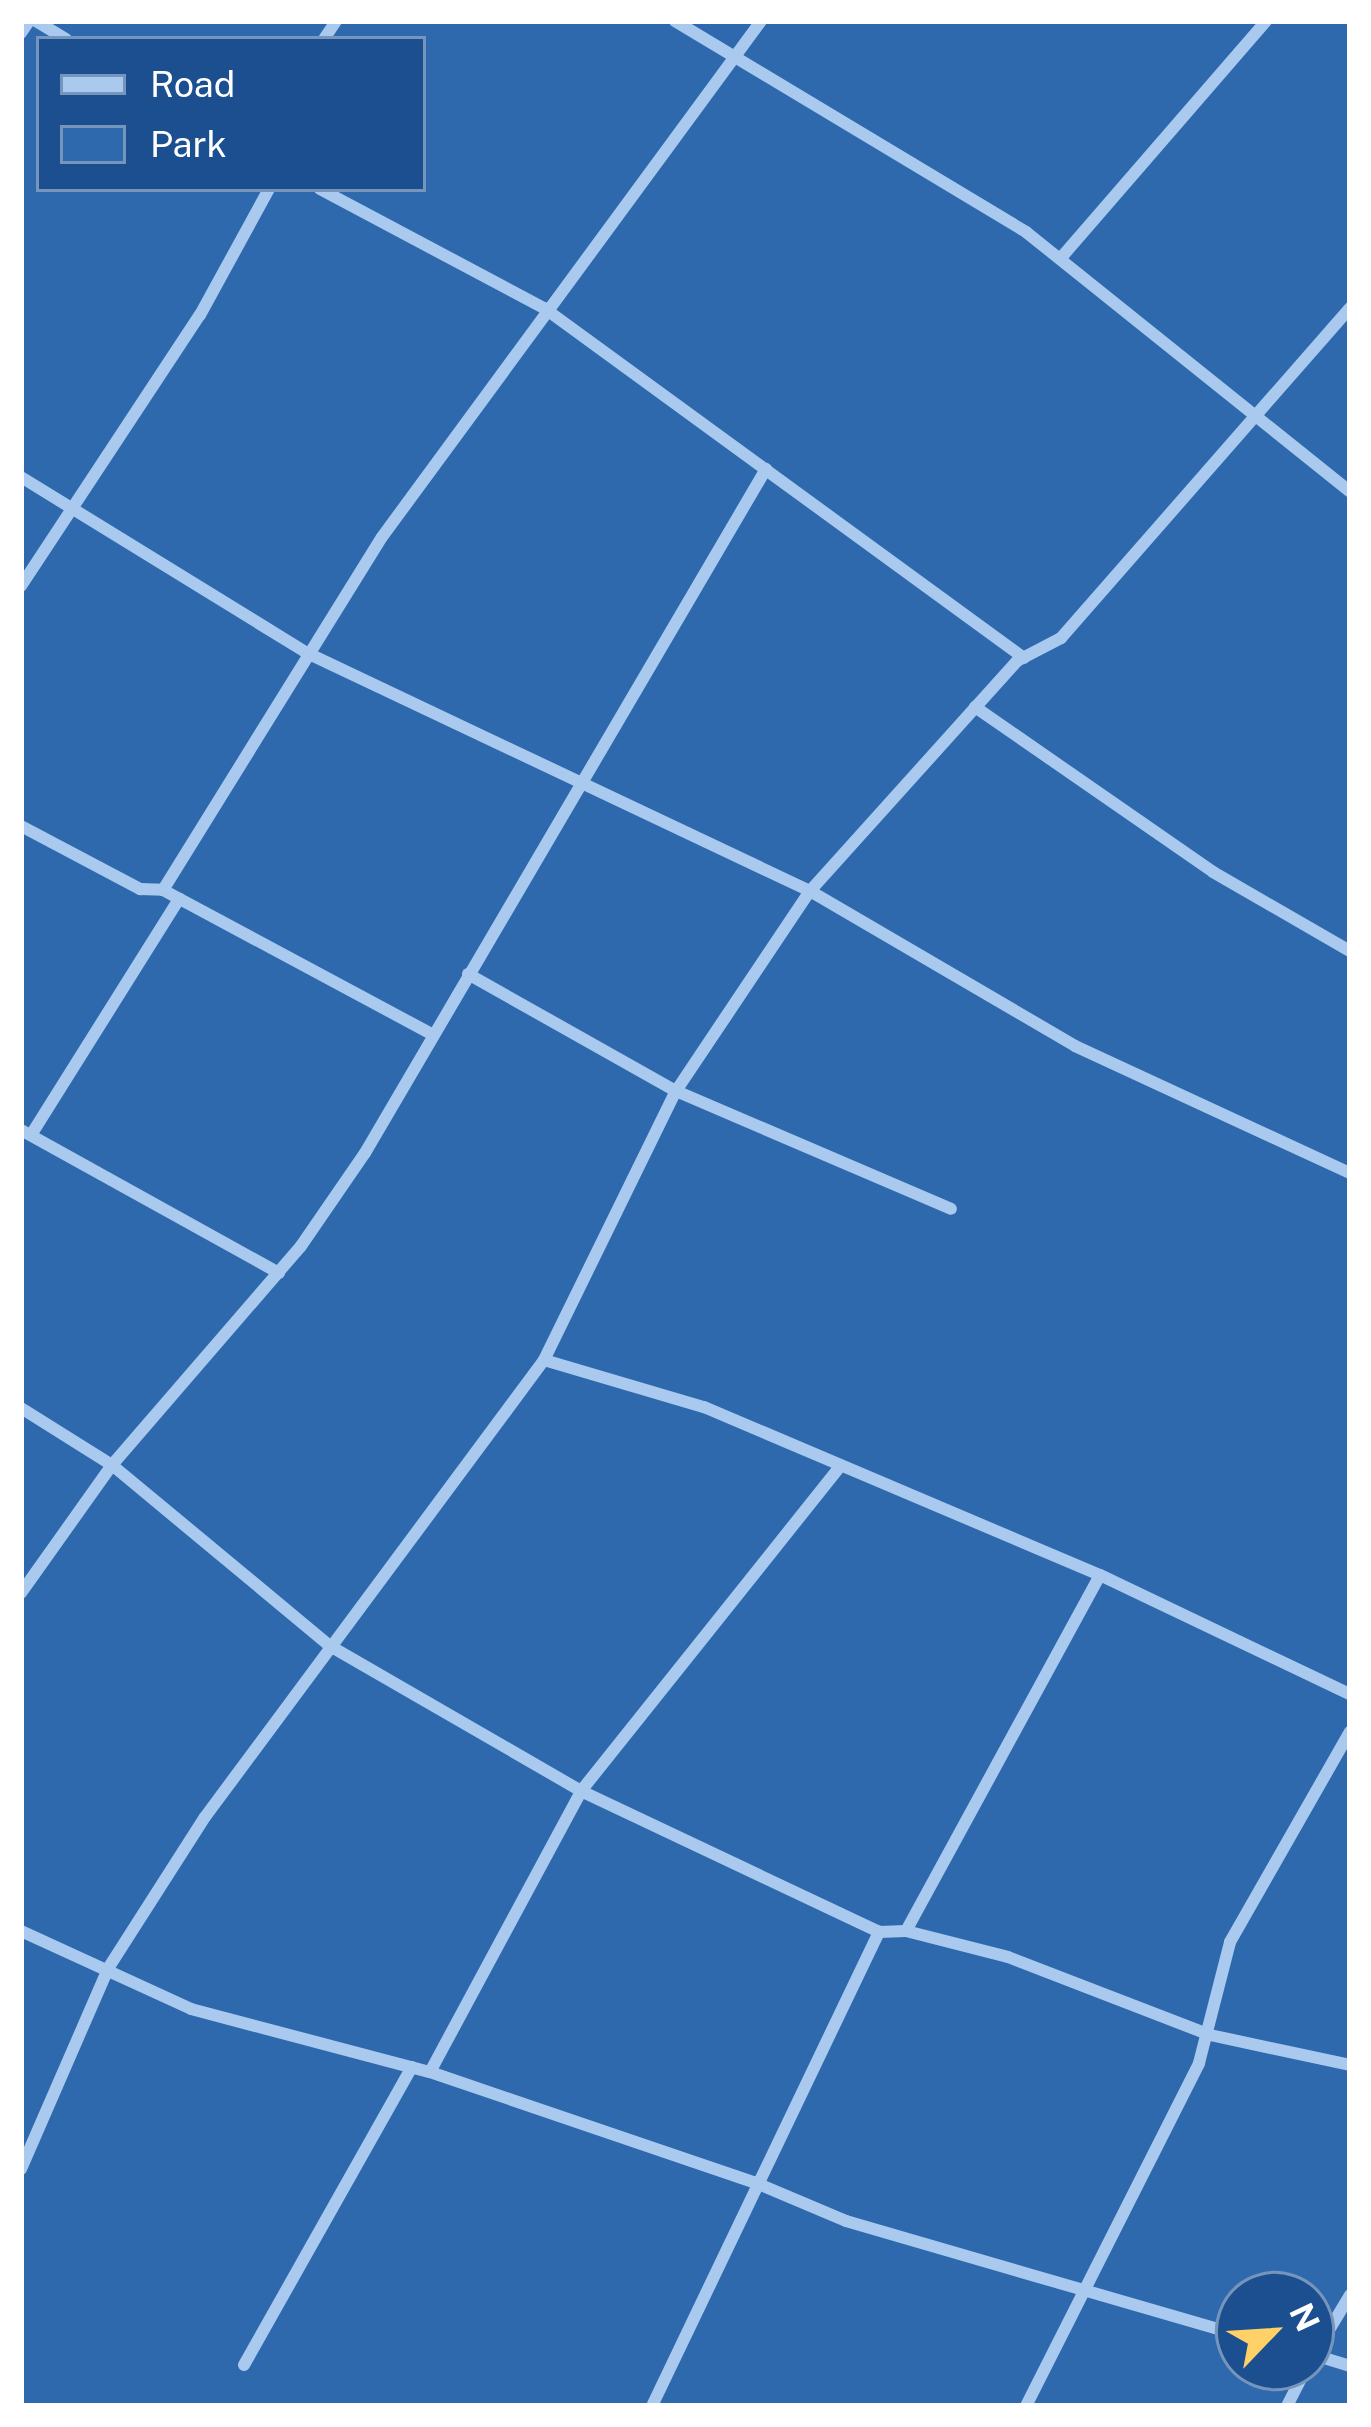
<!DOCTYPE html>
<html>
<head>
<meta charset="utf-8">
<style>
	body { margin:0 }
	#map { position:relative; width:1371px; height:2427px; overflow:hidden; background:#1b4f8f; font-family:"Public Sans",sans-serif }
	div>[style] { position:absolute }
	.green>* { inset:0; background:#2e69ad }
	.minor>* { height:12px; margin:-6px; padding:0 6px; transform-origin:6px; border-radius:6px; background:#a9c9ee }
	span { translate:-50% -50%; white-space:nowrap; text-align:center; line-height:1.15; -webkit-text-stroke:10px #1b4f8f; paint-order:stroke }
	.frame { position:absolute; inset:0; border:24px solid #fff; pointer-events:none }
	.legend { position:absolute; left:36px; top:36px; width:390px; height:156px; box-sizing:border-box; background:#1b4f8f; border:3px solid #7695bc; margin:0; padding:15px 21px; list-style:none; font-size:36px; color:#fff }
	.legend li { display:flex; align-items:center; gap:24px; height:60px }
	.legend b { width:60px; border:3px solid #7695bc }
	.north { position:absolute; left:1215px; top:2271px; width:120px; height:120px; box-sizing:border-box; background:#1b4f8f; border:3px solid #7695bc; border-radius:50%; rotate:65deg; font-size:33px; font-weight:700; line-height:48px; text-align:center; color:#fff }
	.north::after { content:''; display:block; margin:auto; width:42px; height:54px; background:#ffd166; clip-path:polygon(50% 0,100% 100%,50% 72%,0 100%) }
</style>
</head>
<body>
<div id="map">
	<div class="green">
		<div style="clip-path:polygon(evenodd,21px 21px,1350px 21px,1350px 2406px,21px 2406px,21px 21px,39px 39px,423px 39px,423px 189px,39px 189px,39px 39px,21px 21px,1239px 2295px,1311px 2295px,1311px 2367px,1239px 2367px,1239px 2295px)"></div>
	</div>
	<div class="minor">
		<div style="left:36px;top:21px;width:35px;rotate:31deg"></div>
		<div style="left:675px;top:21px;width:410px;rotate:31deg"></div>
		<div style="left:1026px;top:232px;width:415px;rotate:38.7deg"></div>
		<div style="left:21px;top:33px;width:14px;rotate:-56deg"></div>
		<div style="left:324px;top:39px;width:22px;rotate:-56deg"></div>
		<div style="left:320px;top:189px;width:254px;rotate:28deg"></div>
		<div style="left:544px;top:308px;width:594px;rotate:36.1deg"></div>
		<div style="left:1060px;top:259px;width:315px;rotate:-49.1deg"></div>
		<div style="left:21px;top:477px;width:334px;rotate:31.6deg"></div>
		<div style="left:305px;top:652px;width:559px;rotate:25.33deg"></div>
		<div style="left:810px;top:891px;width:307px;rotate:30.3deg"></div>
		<div style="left:1075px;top:1046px;width:303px;rotate:24.8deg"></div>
		<div style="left:21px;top:586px;width:325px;rotate:-56.6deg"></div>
		<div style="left:200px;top:315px;width:144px;rotate:-61.3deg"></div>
		<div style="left:975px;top:707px;width:290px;rotate:34.7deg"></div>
		<div style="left:1213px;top:872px;width:158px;rotate:30deg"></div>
		<div style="left:21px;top:826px;width:135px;rotate:27.9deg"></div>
		<div style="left:140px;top:889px;width:23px;rotate:2deg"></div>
		<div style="left:163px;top:890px;width:305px;rotate:28.2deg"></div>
		<div style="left:163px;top:890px;width:415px;rotate:-58.2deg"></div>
		<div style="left:382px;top:537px;width:640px;rotate:-53.7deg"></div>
		<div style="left:468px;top:974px;width:239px;rotate:29.4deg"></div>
		<div style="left:676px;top:1091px;width:299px;rotate:23.2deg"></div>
		<div style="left:21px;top:1130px;width:295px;rotate:29deg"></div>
		<div style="left:31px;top:1135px;width:279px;rotate:-57.9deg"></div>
		<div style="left:544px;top:1360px;width:167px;rotate:16.4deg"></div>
		<div style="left:704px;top:1407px;width:430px;rotate:23deg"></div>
		<div style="left:1100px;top:1575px;width:277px;rotate:25.5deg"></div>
		<div style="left:21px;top:1408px;width:107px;rotate:32.1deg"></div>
		<div style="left:112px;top:1465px;width:283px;rotate:39.7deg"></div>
		<div style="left:330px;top:1646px;width:290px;rotate:30deg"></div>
		<div style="left:581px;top:1791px;width:330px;rotate:25.3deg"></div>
		<div style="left:879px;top:1932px;width:27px;rotate:-2deg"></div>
		<div style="left:906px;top:1931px;width:105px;rotate:14.3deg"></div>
		<div style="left:1008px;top:1957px;width:217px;rotate:21.1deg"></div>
		<div style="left:1210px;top:2035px;width:143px;rotate:12.1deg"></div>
		<div style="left:21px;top:1593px;width:157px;rotate:-54.6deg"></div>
		<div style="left:112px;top:1465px;width:289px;rotate:-49.2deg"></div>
		<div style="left:301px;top:1246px;width:113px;rotate:-55.5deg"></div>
		<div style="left:365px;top:1153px;width:793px;rotate:-59.62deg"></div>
		<div style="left:21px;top:1931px;width:187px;rotate:24.6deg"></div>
		<div style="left:191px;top:2009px;width:247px;rotate:14.8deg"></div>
		<div style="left:430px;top:2072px;width:342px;rotate:18.8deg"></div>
		<div style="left:754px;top:2182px;width:100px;rotate:23deg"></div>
		<div style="left:846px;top:2221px;width:409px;rotate:16.2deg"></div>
		<div style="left:906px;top:1931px;width:405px;rotate:-61.4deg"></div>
		<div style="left:430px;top:2072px;width:319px;rotate:-61.7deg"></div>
		<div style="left:581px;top:1791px;width:412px;rotate:-51.4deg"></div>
		<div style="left:21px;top:2169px;width:220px;rotate:-66.5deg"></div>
		<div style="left:109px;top:1967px;width:178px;rotate:-57.4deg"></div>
		<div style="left:205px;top:1817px;width:569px;rotate:-53.43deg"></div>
		<div style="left:544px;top:1360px;width:300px;rotate:-63.9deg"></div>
		<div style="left:676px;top:1091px;width:241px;rotate:-56.2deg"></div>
		<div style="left:810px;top:891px;width:309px;rotate:-48deg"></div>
		<div style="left:1017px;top:661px;width:50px;rotate:-27.6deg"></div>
		<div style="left:1061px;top:638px;width:439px;rotate:-48.8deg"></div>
		<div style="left:1311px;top:2354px;width:41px;rotate:17.1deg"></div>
		<div style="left:1311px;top:2360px;width:76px;rotate:-59deg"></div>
		<div style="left:244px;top:2365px;width:342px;rotate:-60.6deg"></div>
		<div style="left:652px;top:2406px;width:526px;rotate:-64.41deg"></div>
		<div style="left:1026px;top:2406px;width:384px;rotate:-63.2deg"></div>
		<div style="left:1199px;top:2063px;width:125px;rotate:-75.6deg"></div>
		<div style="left:1230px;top:1942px;width:242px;rotate:-60.3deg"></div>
		<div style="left:1287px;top:2406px;width:44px;rotate:-62.9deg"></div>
	</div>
	<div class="frame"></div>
	<ul class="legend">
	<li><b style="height:15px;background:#a9c9ee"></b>Road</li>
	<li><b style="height:33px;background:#2e69ad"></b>Park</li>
	</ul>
	<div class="north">N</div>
</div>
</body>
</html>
